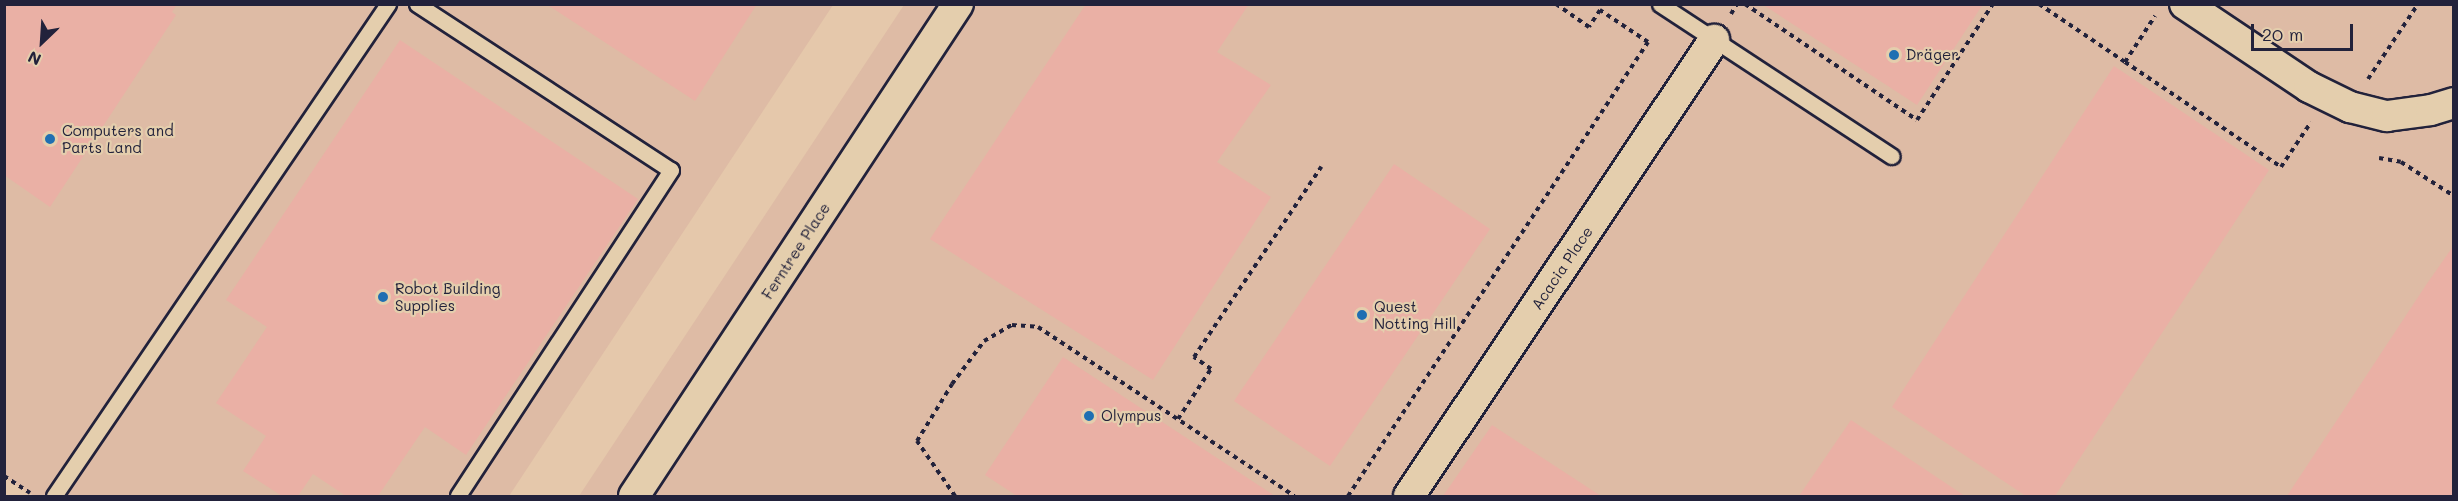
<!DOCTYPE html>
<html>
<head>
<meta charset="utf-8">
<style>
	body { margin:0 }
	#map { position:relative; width:2458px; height:501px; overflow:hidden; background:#e5c8ab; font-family:Mali,sans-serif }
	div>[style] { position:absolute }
	.built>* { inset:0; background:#debba5 }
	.building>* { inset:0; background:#eab0a5 }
	.path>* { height:4px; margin-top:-2px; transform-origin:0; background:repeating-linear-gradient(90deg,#22223b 0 4.5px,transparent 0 9px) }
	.roads { filter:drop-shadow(2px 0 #22223b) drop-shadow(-2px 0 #22223b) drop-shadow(0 2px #22223b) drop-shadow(0 -2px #22223b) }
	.service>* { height:15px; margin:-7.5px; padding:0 7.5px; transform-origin:7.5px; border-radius:7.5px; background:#e4cead }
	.minor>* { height:30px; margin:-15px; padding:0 15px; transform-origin:15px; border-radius:15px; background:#e4cead }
	.dots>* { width:16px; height:16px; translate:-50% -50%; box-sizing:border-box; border:3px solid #e4cead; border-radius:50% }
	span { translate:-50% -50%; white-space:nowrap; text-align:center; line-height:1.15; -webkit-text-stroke:4.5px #e4cead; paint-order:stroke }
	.poi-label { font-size:15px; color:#22223b }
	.left { translate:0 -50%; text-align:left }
	.street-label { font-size:15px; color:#22223b }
	.frame { position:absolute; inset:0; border:6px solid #22223b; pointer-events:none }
	.north { position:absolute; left:12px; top:12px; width:60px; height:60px; -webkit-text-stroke:4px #e4cead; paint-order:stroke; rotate:205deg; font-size:16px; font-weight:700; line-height:24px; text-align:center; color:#22223b }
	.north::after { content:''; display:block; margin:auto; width:21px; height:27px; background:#22223b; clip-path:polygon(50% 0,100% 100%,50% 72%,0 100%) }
	.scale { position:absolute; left:2251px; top:24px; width:102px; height:27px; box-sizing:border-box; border:3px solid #22223b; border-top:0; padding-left:8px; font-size:18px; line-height:21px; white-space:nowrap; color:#22223b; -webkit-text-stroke:4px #e4cead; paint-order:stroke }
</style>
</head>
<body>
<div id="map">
	<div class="built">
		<div style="clip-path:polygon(4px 5px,833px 5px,509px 496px,34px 496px,5px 478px)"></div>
		<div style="clip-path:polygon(904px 5px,2453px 5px,2453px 496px,579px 496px)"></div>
	</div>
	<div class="building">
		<div style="clip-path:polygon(4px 4px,177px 4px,172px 12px,176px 15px,50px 207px,4px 175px)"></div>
		<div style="clip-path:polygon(546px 4px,757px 4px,695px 101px)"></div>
		<div style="clip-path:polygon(1086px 4px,1249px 4px,1217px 52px,1271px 85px,1217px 162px,1271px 197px,1153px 380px,930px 239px)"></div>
		<div style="clip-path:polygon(1762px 4px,1983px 4px,1917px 105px)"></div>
		<div style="clip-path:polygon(400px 40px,638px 199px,466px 455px,425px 427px,378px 496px,346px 496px,313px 474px,298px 496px,282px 496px,243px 471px,266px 436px,216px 403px,267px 327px,226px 300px)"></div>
		<div style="clip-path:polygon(2114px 66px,2269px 170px,2055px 496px,2026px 496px,1892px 407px)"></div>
		<div style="clip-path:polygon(1394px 164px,1490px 229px,1330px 466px,1234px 401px)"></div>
		<div style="clip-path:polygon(2454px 245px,2454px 496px,2287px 496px,2426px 285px)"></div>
		<div style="clip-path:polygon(1063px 357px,1275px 496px,1017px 496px,985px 475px)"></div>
		<div style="clip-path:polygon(1851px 420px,1965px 496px,1799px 496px)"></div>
		<div style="clip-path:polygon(1492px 425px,1601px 496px,1443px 496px)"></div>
	</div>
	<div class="path">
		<div style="left:1745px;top:4px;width:207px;rotate:34deg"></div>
		<div style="left:1917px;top:120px;width:139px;rotate:-56.8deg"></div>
		<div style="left:2039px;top:4px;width:104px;rotate:34deg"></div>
		<div style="left:2125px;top:62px;width:55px;rotate:-56.9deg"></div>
		<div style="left:1731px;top:14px;width:12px;rotate:-59deg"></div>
		<div style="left:2125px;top:62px;width:188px;rotate:33.9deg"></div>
		<div style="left:2281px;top:167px;width:54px;rotate:-56.3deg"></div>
		<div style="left:2368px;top:79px;width:90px;rotate:-56.3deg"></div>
		<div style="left:2379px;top:158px;width:22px;rotate:10deg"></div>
		<div style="left:2401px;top:162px;width:63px;rotate:32.7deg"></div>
		<div style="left:1178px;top:419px;width:60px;rotate:-56.6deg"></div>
		<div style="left:1211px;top:369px;width:21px;rotate:-145deg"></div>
		<div style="left:1194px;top:357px;width:229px;rotate:-56.2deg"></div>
		<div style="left:4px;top:476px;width:31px;rotate:33deg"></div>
		<div style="left:955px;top:496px;width:67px;rotate:-124.6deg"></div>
		<div style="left:917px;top:441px;width:67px;rotate:-58.4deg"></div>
		<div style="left:952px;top:384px;width:54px;rotate:-53.3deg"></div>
		<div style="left:984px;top:341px;width:32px;rotate:-30deg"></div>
		<div style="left:1012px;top:325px;width:26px;rotate:4deg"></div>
		<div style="left:1038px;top:327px;width:307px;rotate:33.4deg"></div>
		<div style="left:1348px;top:496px;width:544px;rotate:-56.54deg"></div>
		<div style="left:1648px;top:42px;width:58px;rotate:-146.3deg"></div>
		<div style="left:1600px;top:10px;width:20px;rotate:123deg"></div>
		<div style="left:1589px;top:27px;width:40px;rotate:-145.1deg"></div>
	</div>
	<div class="roads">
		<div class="service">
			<div style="left:417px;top:4px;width:303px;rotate:33.2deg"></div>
			<div style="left:671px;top:170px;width:389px;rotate:123.2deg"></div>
			<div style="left:1660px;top:4px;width:277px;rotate:33.3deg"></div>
			<div style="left:54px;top:496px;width:595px;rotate:-55.83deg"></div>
		</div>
		<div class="minor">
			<div style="left:2185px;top:4px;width:149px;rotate:33.8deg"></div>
			<div style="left:2309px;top:87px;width:46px;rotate:26deg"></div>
			<div style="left:2350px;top:107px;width:38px;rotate:14deg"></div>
			<div style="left:2387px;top:116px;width:44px;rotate:-7.8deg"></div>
			<div style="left:2431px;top:110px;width:24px;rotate:-17deg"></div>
			<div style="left:634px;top:496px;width:589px;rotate:-56.63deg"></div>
			<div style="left:1409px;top:496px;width:549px;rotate:-56.22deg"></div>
		</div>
	</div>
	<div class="dots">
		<div style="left:1894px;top:55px;background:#1f6fb2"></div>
		<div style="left:50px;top:139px;background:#1f6fb2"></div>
		<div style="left:383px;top:297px;background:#1f6fb2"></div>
		<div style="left:1362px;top:315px;background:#1f6fb2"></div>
		<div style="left:1089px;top:416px;background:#1f6fb2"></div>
	</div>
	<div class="poi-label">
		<span class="left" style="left:1906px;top:55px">Dräger</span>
		<span class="left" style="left:62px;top:139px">Computers and<br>Parts Land</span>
		<span class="left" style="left:395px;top:297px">Robot Building<br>Supplies</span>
		<span class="left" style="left:1374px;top:315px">Quest<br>Notting Hill</span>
		<span class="left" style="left:1101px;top:416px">Olympus</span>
	</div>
	<div class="street-label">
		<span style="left:796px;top:251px;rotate:-57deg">Ferntree Place</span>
		<span style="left:1562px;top:268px;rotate:-56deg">Acacia Place</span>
	</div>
	<div class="frame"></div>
	<div class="north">N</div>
	<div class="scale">20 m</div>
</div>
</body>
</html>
